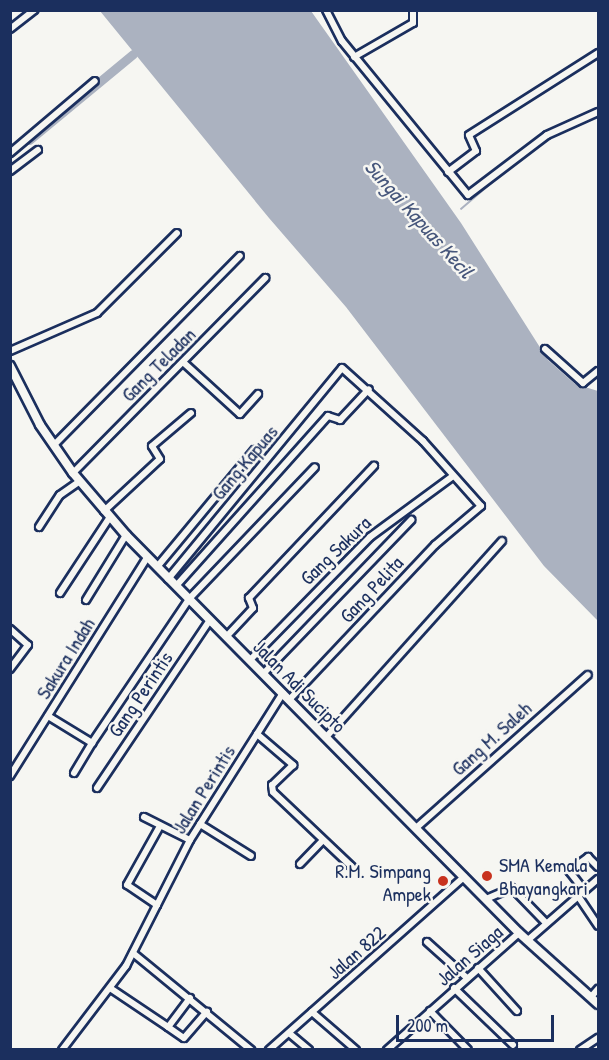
<!DOCTYPE html>
<html>
<head>
<meta charset="utf-8">
<style>
	body { margin:0 }
	#map { position:relative; width:609px; height:1060px; overflow:hidden; background:#f6f6f2; font-family:"Patrick Hand",sans-serif }
	div>[style] { position:absolute }
	.water>* { inset:0; background:#abb2c0 }
	.stream>* { height:1.5px; margin:-0.75px; padding:0 0.75px; transform-origin:0.75px; border-radius:0.75px; background:#abb2c0 }
	.river>* { height:9px; margin:-4.5px; padding:0 4.5px; transform-origin:4.5px; border-radius:4.5px; background:#abb2c0 }
	.roads { filter:drop-shadow(2px 0 #1b2f5e) drop-shadow(-2px 0 #1b2f5e) drop-shadow(0 2px #1b2f5e) drop-shadow(0 -2px #1b2f5e) }
	.minor>* { height:6px; margin:-3px; padding:0 3px; transform-origin:3px; border-radius:3px; background:#f6f6f2 }
	.major>* { height:8px; margin:-4px; padding:0 4px; transform-origin:4px; border-radius:4px; background:#f6f6f2 }
	.dots>* { width:16px; height:16px; translate:-50% -50%; box-sizing:border-box; border:3px solid #f6f6f2; border-radius:50% }
	span { translate:-50% -50%; white-space:nowrap; text-align:center; line-height:1.15; -webkit-text-stroke:5px #f6f6f2; paint-order:stroke }
	.street-label { font-size:20px; color:#1b2f5e }
	.poi-label { font-size:20px; color:#1b2f5e }
	.left { translate:0 -50%; text-align:left }
	.right { translate:-100% -50%; text-align:right }
	.water-label { font-size:21px; color:#46567b; font-style:italic }
	.frame { position:absolute; inset:0; border:12px solid #1b2f5e; pointer-events:none }
	.scale { position:absolute; left:396px; top:1015px; width:158px; height:27px; box-sizing:border-box; border:3px solid #1b2f5e; border-top:0; padding-left:8px; font-size:18px; line-height:21px; white-space:nowrap; color:#1b2f5e; -webkit-text-stroke:4px #f6f6f2; paint-order:stroke }
</style>
</head>
<body>
<div id="map">
	<div class="water">
		<div style="clip-path:polygon(100px 11px,311px 11px,461px 223px,548px 360px,575px 384px,598px 391px,598px 621px,544px 566px,346px 307px,269px 218px)"></div>
	</div>
	<div class="stream">
		<div style="left:588px;top:120px;width:7px;rotate:-27deg"></div>
		<div style="left:461px;top:209px;width:65px;rotate:-40.6deg"></div>
	</div>
	<div class="river">
		<div style="left:29px;top:140px;width:135px;rotate:-39.6deg"></div>
	</div>
	<div class="roads">
		<div class="minor">
			<div style="left:326px;top:10px;width:35px;rotate:63deg"></div>
			<div style="left:342px;top:41px;width:199px;rotate:50.7deg"></div>
			<div style="left:468px;top:195px;width:99px;rotate:-37.2deg"></div>
			<div style="left:547px;top:135px;width:56px;rotate:-24.3deg"></div>
			<div style="left:10px;top:29px;width:31px;rotate:-38deg"></div>
			<div style="left:354px;top:57px;width:68px;rotate:-30deg"></div>
			<div style="left:413px;top:23px;width:13px;rotate:-90deg"></div>
			<div style="left:10px;top:153px;width:111px;rotate:-40.3deg"></div>
			<div style="left:10px;top:171px;width:35px;rotate:-37deg"></div>
			<div style="left:448px;top:172px;width:35px;rotate:-37deg"></div>
			<div style="left:476px;top:151px;width:17px;rotate:-114deg"></div>
			<div style="left:469px;top:135px;width:153px;rotate:-32.4deg"></div>
			<div style="left:545px;top:349px;width:51px;rotate:41.8deg"></div>
			<div style="left:583px;top:383px;width:19px;rotate:-39deg"></div>
			<div style="left:10px;top:351px;width:95px;rotate:-23.6deg"></div>
			<div style="left:97px;top:313px;width:113px;rotate:-45deg"></div>
			<div style="left:183px;top:362px;width:77px;rotate:42.4deg"></div>
			<div style="left:240px;top:414px;width:27px;rotate:-48deg"></div>
			<div style="left:54px;top:445px;width:265px;rotate:-45.5deg"></div>
			<div style="left:73px;top:473px;width:274px;rotate:-45.4deg"></div>
			<div style="left:104px;top:511px;width:76px;rotate:-42.9deg"></div>
			<div style="left:160px;top:459px;width:15px;rotate:-122deg"></div>
			<div style="left:152px;top:446px;width:51px;rotate:-40.2deg"></div>
			<div style="left:39px;top:527px;width:38px;rotate:-57deg"></div>
			<div style="left:60px;top:495px;width:24px;rotate:-35deg"></div>
			<div style="left:157px;top:567px;width:152px;rotate:-50.3deg"></div>
			<div style="left:168px;top:579px;width:273px;rotate:-50.5deg"></div>
			<div style="left:342px;top:368px;width:109px;rotate:42deg"></div>
			<div style="left:423px;top:441px;width:87px;rotate:48.3deg"></div>
			<div style="left:481px;top:506px;width:60px;rotate:139.7deg"></div>
			<div style="left:435px;top:545px;width:212px;rotate:133.3deg"></div>
			<div style="left:176px;top:586px;width:228px;rotate:-48.2deg"></div>
			<div style="left:328px;top:416px;width:13px;rotate:18deg"></div>
			<div style="left:340px;top:420px;width:42px;rotate:-46.9deg"></div>
			<div style="left:60px;top:593px;width:91px;rotate:-56.7deg"></div>
			<div style="left:86px;top:600px;width:76px;rotate:-58.4deg"></div>
			<div style="left:10px;top:629px;width:24px;rotate:42deg"></div>
			<div style="left:28px;top:645px;width:30px;rotate:127deg"></div>
			<div style="left:227px;top:636px;width:38px;rotate:-47deg"></div>
			<div style="left:253px;top:608px;width:11px;rotate:-112deg"></div>
			<div style="left:249px;top:598px;width:182px;rotate:-46.6deg"></div>
			<div style="left:251px;top:659px;width:170px;rotate:-45.7deg"></div>
			<div style="left:370px;top:537px;width:103px;rotate:-36.3deg"></div>
			<div style="left:263px;top:674px;width:214px;rotate:-46.1deg"></div>
			<div style="left:48px;top:716px;width:52px;rotate:31.5deg"></div>
			<div style="left:92px;top:743px;width:174px;rotate:-56deg"></div>
			<div style="left:189px;top:599px;width:182px;rotate:-46.3deg"></div>
			<div style="left:257px;top:734px;width:48px;rotate:40.7deg"></div>
			<div style="left:293px;top:765px;width:29px;rotate:136deg"></div>
			<div style="left:272px;top:785px;width:7px;rotate:82deg"></div>
			<div style="left:273px;top:792px;width:109px;rotate:43.5deg"></div>
			<div style="left:327px;top:736px;width:262px;rotate:-48.1deg"></div>
			<div style="left:74px;top:773px;width:35px;rotate:-59deg"></div>
			<div style="left:10px;top:776px;width:257px;rotate:-57.9deg"></div>
			<div style="left:97px;top:788px;width:202px;rotate:-56.1deg"></div>
			<div style="left:144px;top:817px;width:51px;rotate:26.6deg"></div>
			<div style="left:200px;top:824px;width:60px;rotate:32.1deg"></div>
			<div style="left:416px;top:828px;width:230px;rotate:-41.7deg"></div>
			<div style="left:300px;top:864px;width:33px;rotate:-46deg"></div>
			<div style="left:584px;top:890px;width:24px;rotate:-128deg"></div>
			<div style="left:569px;top:871px;width:24px;rotate:-36deg"></div>
			<div style="left:588px;top:857px;width:14px;rotate:45deg"></div>
			<div style="left:578px;top:896px;width:36px;rotate:56deg"></div>
			<div style="left:486px;top:899px;width:28px;rotate:-23deg"></div>
			<div style="left:512px;top:888px;width:49px;rotate:45.8deg"></div>
			<div style="left:157px;top:905px;width:73px;rotate:-63.1deg"></div>
			<div style="left:190px;top:840px;width:174px;rotate:-57.7deg"></div>
			<div style="left:528px;top:940px;width:93px;rotate:-41.1deg"></div>
			<div style="left:427px;top:942px;width:54px;rotate:42deg"></div>
			<div style="left:133px;top:953px;width:153px;rotate:39.4deg"></div>
			<div style="left:478px;top:968px;width:58px;rotate:47.8deg"></div>
			<div style="left:110px;top:988px;width:70px;rotate:33.9deg"></div>
			<div style="left:454px;top:988px;width:82px;rotate:44deg"></div>
			<div style="left:591px;top:997px;width:11px;rotate:-49deg"></div>
			<div style="left:190px;top:998px;width:36px;rotate:127deg"></div>
			<div style="left:168px;top:1027px;width:19px;rotate:35deg"></div>
			<div style="left:184px;top:1038px;width:35px;rotate:-49deg"></div>
			<div style="left:430px;top:1011px;width:54px;rotate:45.7deg"></div>
			<div style="left:312px;top:1012px;width:58px;rotate:40.8deg"></div>
			<div style="left:289px;top:1033px;width:26px;rotate:40deg"></div>
			<div style="left:62px;top:1050px;width:106px;rotate:-52.7deg"></div>
			<div style="left:126px;top:966px;width:68px;rotate:-63.1deg"></div>
			<div style="left:157px;top:905px;width:36px;rotate:-146deg"></div>
			<div style="left:127px;top:885px;width:68px;rotate:-60.8deg"></div>
			<div style="left:269px;top:1050px;width:261px;rotate:-41.6deg"></div>
			<div style="left:387px;top:1050px;width:176px;rotate:-41.6deg"></div>
			<div style="left:580px;top:1050px;width:22px;rotate:-34deg"></div>
		</div>
		<div class="major">
			<div style="left:10px;top:366px;width:66px;rotate:63deg"></div>
			<div style="left:40px;top:425px;width:58px;rotate:55.5deg"></div>
			<div style="left:73px;top:473px;width:82px;rotate:49.5deg"></div>
			<div style="left:126px;top:535px;width:559px;rotate:45.36deg"></div>
			<div style="left:519px;top:933px;width:106px;rotate:41.9deg"></div>
		</div>
	</div>
	<div class="dots">
		<div style="left:487px;top:876px;background:#c8321e"></div>
		<div style="left:443px;top:881px;background:#c8321e"></div>
	</div>
	<div class="street-label">
		<span style="left:158px;top:364px;rotate:-45deg">Gang Teladan</span>
		<span style="left:244px;top:462px;rotate:-50deg">Gang Kapuas</span>
		<span style="left:335px;top:550px;rotate:-44deg">Gang Sakura</span>
		<span style="left:371px;top:589px;rotate:-47deg">Gang Pelita</span>
		<span style="left:65px;top:658px;rotate:-58deg">Sakura Indah</span>
		<span style="left:300px;top:686px;rotate:45deg">Jalan Adi Sucipto</span>
		<span style="left:140px;top:694px;rotate:-56deg">Gang Perintis</span>
		<span style="left:491px;top:738px;rotate:-42deg">Gang M. Saleh</span>
		<span style="left:203px;top:789px;rotate:-58deg">Jalan Perintis</span>
		<span style="left:356px;top:952px;rotate:-41deg">Jalan 822</span>
		<span style="left:469px;top:955px;rotate:-41deg">Jalan Siaga</span>
	</div>
	<div class="poi-label">
		<span class="left" style="left:499px;top:876px">SMA Kemala<br>Bhayangkari</span>
		<span class="right" style="left:431px;top:882px">R.M. Simpang<br>Ampek</span>
	</div>
	<div class="water-label">
		<span style="left:419px;top:219px;rotate:48deg">Sungai Kapuas Kecil</span>
	</div>
	<div class="frame"></div>
	<div class="scale">200 m</div>
</div>
</body>
</html>
